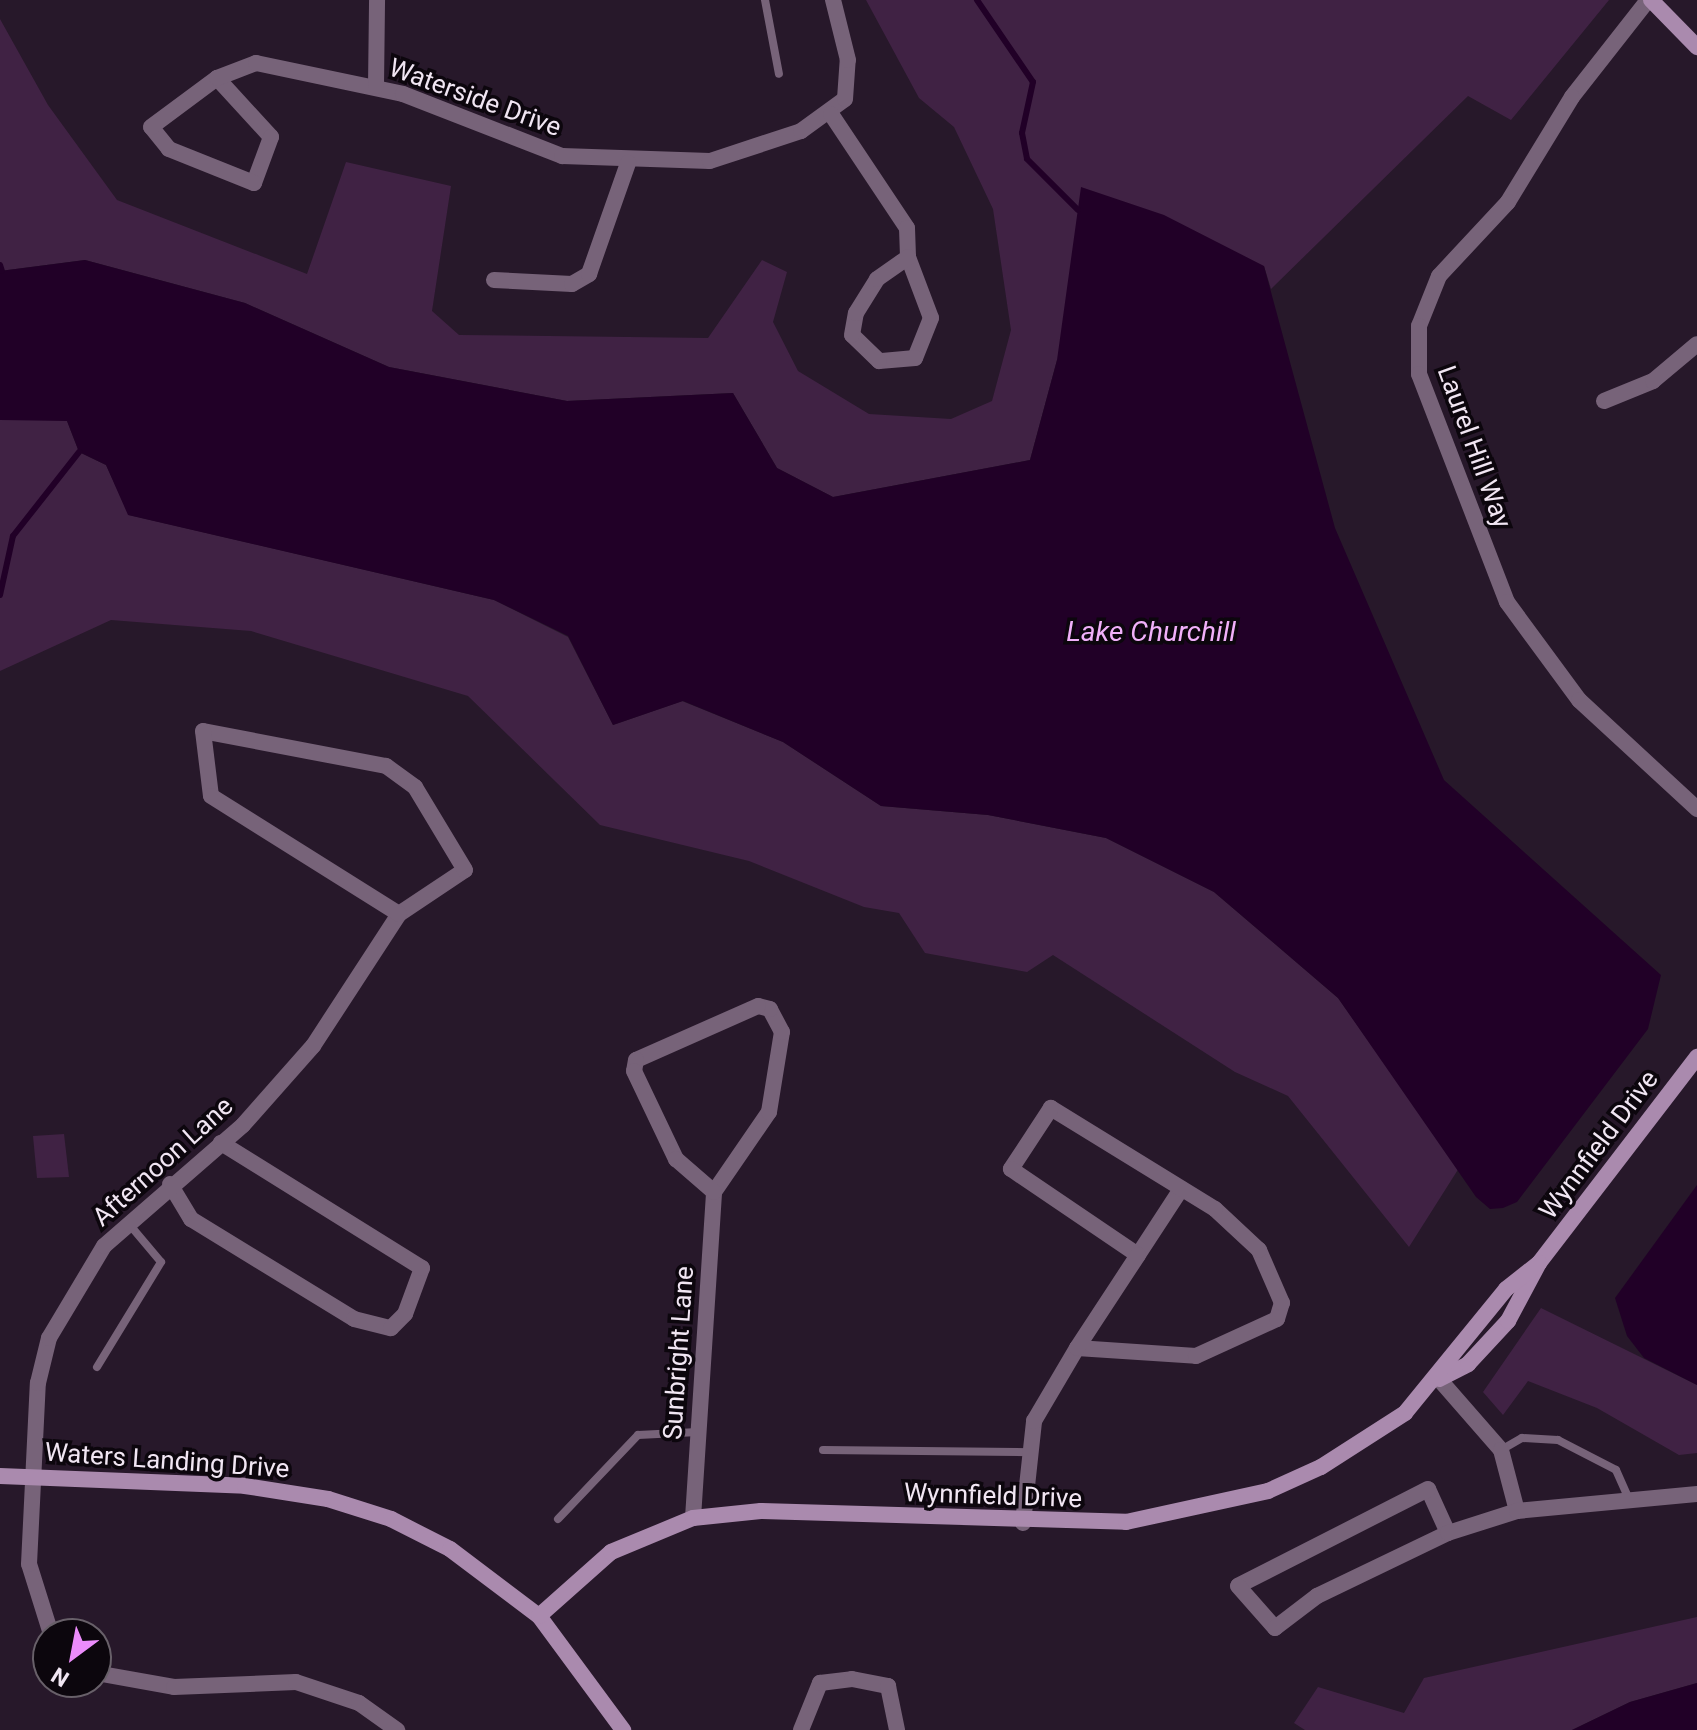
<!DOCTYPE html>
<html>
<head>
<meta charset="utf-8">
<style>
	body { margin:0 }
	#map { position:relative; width:1697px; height:1730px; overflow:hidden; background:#27182a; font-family:Roboto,sans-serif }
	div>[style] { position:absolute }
	.green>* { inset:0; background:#402244 }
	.water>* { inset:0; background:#210027 }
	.stream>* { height:6px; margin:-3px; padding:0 3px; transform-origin:3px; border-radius:3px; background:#210027 }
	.lane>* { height:8px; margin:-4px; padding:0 4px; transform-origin:4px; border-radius:4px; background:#776379 }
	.street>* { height:16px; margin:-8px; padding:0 8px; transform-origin:8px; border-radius:8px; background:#776379 }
	.secondary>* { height:16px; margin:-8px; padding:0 8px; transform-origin:8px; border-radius:8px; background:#aa8aae }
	span { translate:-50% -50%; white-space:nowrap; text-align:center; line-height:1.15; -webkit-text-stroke:7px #0c060d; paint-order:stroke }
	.street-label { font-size:26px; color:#f1e6f3 }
	.water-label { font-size:28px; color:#f1b0fa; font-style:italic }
	.north { position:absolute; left:32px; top:1618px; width:80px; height:80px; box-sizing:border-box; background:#0c060d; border:2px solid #686069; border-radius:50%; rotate:212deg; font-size:22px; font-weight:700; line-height:32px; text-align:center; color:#f1e6f3 }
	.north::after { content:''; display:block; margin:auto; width:28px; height:36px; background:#ec8cfb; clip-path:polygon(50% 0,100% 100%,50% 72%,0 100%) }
</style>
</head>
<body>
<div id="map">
	<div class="green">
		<div style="clip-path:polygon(866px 0,1609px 0,1511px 120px,1468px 96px,1271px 289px,1264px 266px,1057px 360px,1030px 460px,833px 497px,777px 468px,733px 393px,567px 401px,389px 367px,245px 303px,85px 260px,0 271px,0 19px,48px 105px,117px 200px,307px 274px,346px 162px,451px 186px,432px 311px,459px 335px,708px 338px,762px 260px,787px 272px,773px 322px,798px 371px,869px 414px,951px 419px,992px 401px,1011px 330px,993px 209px,954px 127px,919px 98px)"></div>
		<div style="clip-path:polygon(42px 416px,67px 421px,79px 452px,106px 465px,129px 515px,494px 600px,568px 637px,613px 725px,682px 701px,783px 742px,881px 806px,988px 815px,1106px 838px,1214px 892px,1338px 998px,1459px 1168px,1409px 1247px,1288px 1096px,1235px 1072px,1053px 955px,1027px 972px,925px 953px,899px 913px,864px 907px,749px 861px,600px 825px,468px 696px,251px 631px,111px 620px,0 671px,0 420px)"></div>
		<div style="clip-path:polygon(64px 1134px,69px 1177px,37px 1178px,33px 1136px)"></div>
		<div style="clip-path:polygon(1541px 1308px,1697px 1385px,1697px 1453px,1679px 1455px,1597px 1408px,1528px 1381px,1503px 1415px,1483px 1392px)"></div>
		<div style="clip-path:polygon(1697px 1617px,1697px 1683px,1630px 1702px,1572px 1730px,1305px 1730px,1294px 1723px,1318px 1687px,1404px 1713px,1424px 1678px)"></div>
	</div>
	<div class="water">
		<div style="clip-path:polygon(1081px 187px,1164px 215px,1264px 266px,1335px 528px,1444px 780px,1661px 975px,1648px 1029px,1517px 1202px,1503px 1208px,1490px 1209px,1476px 1197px,1338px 998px,1214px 892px,1106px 838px,988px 815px,881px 806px,783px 742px,683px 701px,613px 725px,568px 636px,494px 600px,128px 515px,106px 465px,79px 452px,67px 421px,0 420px,0 271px,85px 260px,245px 303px,389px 367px,567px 401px,733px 393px,777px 468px,833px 497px,1030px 460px,1057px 360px)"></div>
		<div style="clip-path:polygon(1697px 1185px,1697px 1385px,1644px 1358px,1627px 1336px,1615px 1298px)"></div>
		<div style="clip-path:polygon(1697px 1683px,1697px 1730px,1572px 1730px,1630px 1702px)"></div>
	</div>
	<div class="stream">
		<div style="left:977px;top:0;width:99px;rotate:55.7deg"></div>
		<div style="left:1033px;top:82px;width:52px;rotate:102.2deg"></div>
		<div style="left:1022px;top:133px;width:26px;rotate:79deg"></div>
		<div style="left:1027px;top:159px;width:72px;rotate:45deg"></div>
		<div style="left:0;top:265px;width:6px;rotate:72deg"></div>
		<div style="left:0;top:595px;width:60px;rotate:-77.6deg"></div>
		<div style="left:13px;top:536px;width:107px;rotate:-51.8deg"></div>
	</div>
	<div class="lane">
		<div style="left:765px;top:0;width:75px;rotate:79.3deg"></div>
		<div style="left:97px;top:1367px;width:123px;rotate:-58.6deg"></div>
		<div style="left:161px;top:1262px;width:50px;rotate:-130.1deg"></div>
		<div style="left:823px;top:1450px;width:207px;rotate:0.6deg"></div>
		<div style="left:1501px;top:1450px;width:24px;rotate:-30deg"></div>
		<div style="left:1522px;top:1438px;width:36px;rotate:3deg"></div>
		<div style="left:1558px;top:1440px;width:65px;rotate:27.3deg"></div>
		<div style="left:1616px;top:1470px;width:34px;rotate:66deg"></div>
		<div style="left:558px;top:1519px;width:116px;rotate:-46.4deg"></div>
		<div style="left:638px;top:1435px;width:60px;rotate:-2.9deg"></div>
	</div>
	<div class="street">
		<div style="left:1648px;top:0;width:123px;rotate:128.1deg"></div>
		<div style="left:1572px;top:97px;width:123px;rotate:121.4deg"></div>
		<div style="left:1508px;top:202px;width:101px;rotate:133deg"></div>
		<div style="left:1439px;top:276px;width:54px;rotate:111.8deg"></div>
		<div style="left:1419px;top:326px;width:48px;rotate:90deg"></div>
		<div style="left:1419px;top:374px;width:244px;rotate:68.9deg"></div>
		<div style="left:1507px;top:602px;width:122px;rotate:53.7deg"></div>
		<div style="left:1579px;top:700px;width:161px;rotate:42.7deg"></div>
		<div style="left:217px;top:78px;width:80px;rotate:47.5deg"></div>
		<div style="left:271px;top:137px;width:49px;rotate:110.3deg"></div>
		<div style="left:254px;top:183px;width:92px;rotate:-158.2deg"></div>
		<div style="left:169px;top:149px;width:28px;rotate:-129deg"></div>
		<div style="left:151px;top:127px;width:82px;rotate:-36.6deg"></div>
		<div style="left:217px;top:78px;width:42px;rotate:-21deg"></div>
		<div style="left:256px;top:63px;width:150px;rotate:11.9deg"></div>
		<div style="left:403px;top:94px;width:171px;rotate:21.3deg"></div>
		<div style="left:562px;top:156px;width:148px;rotate:1.9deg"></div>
		<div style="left:710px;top:161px;width:96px;rotate:-18.2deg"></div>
		<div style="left:801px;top:131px;width:54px;rotate:-36deg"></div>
		<div style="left:845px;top:99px;width:39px;rotate:-86deg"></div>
		<div style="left:848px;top:60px;width:62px;rotate:-104deg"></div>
		<div style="left:376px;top:86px;width:86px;rotate:-89.3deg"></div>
		<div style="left:831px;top:114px;width:137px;rotate:56.3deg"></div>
		<div style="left:907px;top:228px;width:29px;rotate:88deg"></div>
		<div style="left:908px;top:257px;width:65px;rotate:69.3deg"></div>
		<div style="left:931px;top:318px;width:43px;rotate:111.8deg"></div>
		<div style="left:915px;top:358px;width:36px;rotate:175deg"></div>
		<div style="left:879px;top:361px;width:37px;rotate:-136deg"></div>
		<div style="left:852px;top:335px;width:22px;rotate:-80deg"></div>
		<div style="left:856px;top:313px;width:40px;rotate:-58deg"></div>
		<div style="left:877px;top:279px;width:38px;rotate:-35deg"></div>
		<div style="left:494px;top:280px;width:78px;rotate:2.9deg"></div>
		<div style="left:572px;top:284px;width:20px;rotate:-30deg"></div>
		<div style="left:589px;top:274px;width:118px;rotate:-70.6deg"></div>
		<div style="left:1604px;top:401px;width:53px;rotate:-22.2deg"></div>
		<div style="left:1653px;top:381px;width:57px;rotate:-40.1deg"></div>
		<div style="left:170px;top:1184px;width:41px;rotate:59deg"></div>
		<div style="left:191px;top:1219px;width:191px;rotate:31.5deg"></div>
		<div style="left:354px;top:1319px;width:38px;rotate:14deg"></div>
		<div style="left:391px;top:1328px;width:20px;rotate:-45deg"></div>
		<div style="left:405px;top:1314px;width:49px;rotate:-69.7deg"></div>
		<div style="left:422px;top:1268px;width:237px;rotate:-148.1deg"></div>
		<div style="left:1138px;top:1255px;width:79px;rotate:-56.9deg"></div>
		<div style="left:1439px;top:1379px;width:94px;rotate:48.9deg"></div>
		<div style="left:1501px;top:1450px;width:63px;rotate:75.3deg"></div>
		<div style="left:693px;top:1518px;width:327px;rotate:-86.3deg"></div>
		<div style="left:714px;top:1192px;width:97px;rotate:-55.5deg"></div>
		<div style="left:769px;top:1112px;width:81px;rotate:-80.8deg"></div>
		<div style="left:782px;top:1032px;width:26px;rotate:-118deg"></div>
		<div style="left:770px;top:1009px;width:12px;rotate:-166deg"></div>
		<div style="left:758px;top:1006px;width:133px;rotate:156.1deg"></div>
		<div style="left:636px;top:1060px;width:11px;rotate:100deg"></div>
		<div style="left:634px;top:1071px;width:98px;rotate:64.5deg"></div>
		<div style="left:676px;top:1159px;width:50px;rotate:41deg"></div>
		<div style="left:1023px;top:1523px;width:103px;rotate:-83.8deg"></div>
		<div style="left:1034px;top:1421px;width:85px;rotate:-59.5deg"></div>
		<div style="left:1077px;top:1348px;width:119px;rotate:3.8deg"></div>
		<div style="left:1196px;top:1356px;width:89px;rotate:-24.6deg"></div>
		<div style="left:1277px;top:1319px;width:17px;rotate:-73deg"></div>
		<div style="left:1282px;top:1303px;width:58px;rotate:-113.5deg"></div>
		<div style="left:1259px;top:1250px;width:60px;rotate:-137deg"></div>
		<div style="left:1215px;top:1209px;width:193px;rotate:-148.4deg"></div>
		<div style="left:1051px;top:1108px;width:73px;rotate:123.3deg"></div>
		<div style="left:1011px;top:1169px;width:153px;rotate:34.1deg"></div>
		<div style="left:1138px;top:1255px;width:111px;rotate:123.3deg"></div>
		<div style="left:1448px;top:1533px;width:48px;rotate:-114.4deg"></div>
		<div style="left:1428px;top:1489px;width:213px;rotate:153deg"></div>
		<div style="left:1238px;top:1586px;width:56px;rotate:48.6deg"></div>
		<div style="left:1275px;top:1628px;width:53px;rotate:-37.3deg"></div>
		<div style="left:1317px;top:1596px;width:145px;rotate:-25.7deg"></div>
		<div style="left:1448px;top:1533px;width:72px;rotate:-17.7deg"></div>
		<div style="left:1517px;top:1511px;width:181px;rotate:-5.4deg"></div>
		<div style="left:51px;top:1634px;width:73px;rotate:-107.4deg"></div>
		<div style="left:29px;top:1564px;width:181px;rotate:-87.2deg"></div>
		<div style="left:38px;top:1383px;width:46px;rotate:-76.3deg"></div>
		<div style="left:49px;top:1338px;width:107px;rotate:-59.1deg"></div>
		<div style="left:104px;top:1246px;width:184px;rotate:-41deg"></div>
		<div style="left:243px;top:1125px;width:106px;rotate:-48.5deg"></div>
		<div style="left:313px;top:1046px;width:158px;rotate:-56.9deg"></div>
		<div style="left:399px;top:914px;width:79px;rotate:-33.7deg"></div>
		<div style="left:465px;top:870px;width:97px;rotate:-121.1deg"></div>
		<div style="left:415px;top:787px;width:36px;rotate:-144deg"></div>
		<div style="left:386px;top:766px;width:186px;rotate:-169.2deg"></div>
		<div style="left:203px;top:731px;width:65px;rotate:83deg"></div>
		<div style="left:211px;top:796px;width:222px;rotate:32.1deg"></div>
		<div style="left:96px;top:1673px;width:79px;rotate:10.2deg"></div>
		<div style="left:174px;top:1687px;width:122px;rotate:-2.3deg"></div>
		<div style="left:296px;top:1682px;width:66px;rotate:18.4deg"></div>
		<div style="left:359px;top:1703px;width:47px;rotate:35.4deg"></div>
		<div style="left:801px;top:1730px;width:51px;rotate:-68deg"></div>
		<div style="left:820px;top:1683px;width:32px;rotate:-7deg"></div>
		<div style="left:852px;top:1679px;width:37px;rotate:11deg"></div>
		<div style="left:888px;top:1686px;width:45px;rotate:78.4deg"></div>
	</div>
	<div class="secondary">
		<div style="left:1651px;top:0;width:66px;rotate:45.6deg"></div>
		<div style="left:1439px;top:1379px;width:33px;rotate:-27deg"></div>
		<div style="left:1468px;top:1364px;width:59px;rotate:-47.1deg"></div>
		<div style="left:1508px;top:1321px;width:66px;rotate:-61.9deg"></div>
		<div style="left:1539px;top:1263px;width:260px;rotate:-52.5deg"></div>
		<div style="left:0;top:1476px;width:245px;rotate:2.3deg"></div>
		<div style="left:245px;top:1486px;width:84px;rotate:8.9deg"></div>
		<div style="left:328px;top:1499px;width:66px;rotate:17.6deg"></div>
		<div style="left:391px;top:1519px;width:66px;rotate:27deg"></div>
		<div style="left:450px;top:1549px;width:111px;rotate:37deg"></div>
		<div style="left:539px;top:1616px;width:142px;rotate:53.6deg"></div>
		<div style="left:539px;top:1616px;width:96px;rotate:-41.6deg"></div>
		<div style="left:611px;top:1552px;width:89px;rotate:-22.5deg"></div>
		<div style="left:693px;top:1518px;width:68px;rotate:-5.9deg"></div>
		<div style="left:761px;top:1511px;width:365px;rotate:1.7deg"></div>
		<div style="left:1126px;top:1522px;width:145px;rotate:-12.3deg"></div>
		<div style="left:1268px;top:1491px;width:58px;rotate:-24.4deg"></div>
		<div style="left:1321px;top:1467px;width:100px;rotate:-32.7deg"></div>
		<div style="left:1405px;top:1413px;width:160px;rotate:-50.8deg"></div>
		<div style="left:1506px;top:1289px;width:42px;rotate:-38.2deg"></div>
	</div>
	<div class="street-label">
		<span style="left:475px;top:98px;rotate:20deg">Waterside Drive</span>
		<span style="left:1474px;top:447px;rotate:70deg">Laurel Hill Way</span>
		<span style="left:1599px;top:1145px;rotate:-53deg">Wynnfield Drive</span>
		<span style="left:163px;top:1162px;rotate:-42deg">Afternoon Lane</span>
		<span style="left:679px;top:1353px;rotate:-86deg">Sunbright Lane</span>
		<span style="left:167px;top:1461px;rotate:4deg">Waters Landing Drive</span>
		<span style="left:993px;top:1496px;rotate:2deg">Wynnfield Drive</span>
	</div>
	<div class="water-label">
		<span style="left:1151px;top:632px">Lake Churchill</span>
	</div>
	<div class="north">N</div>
</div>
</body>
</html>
